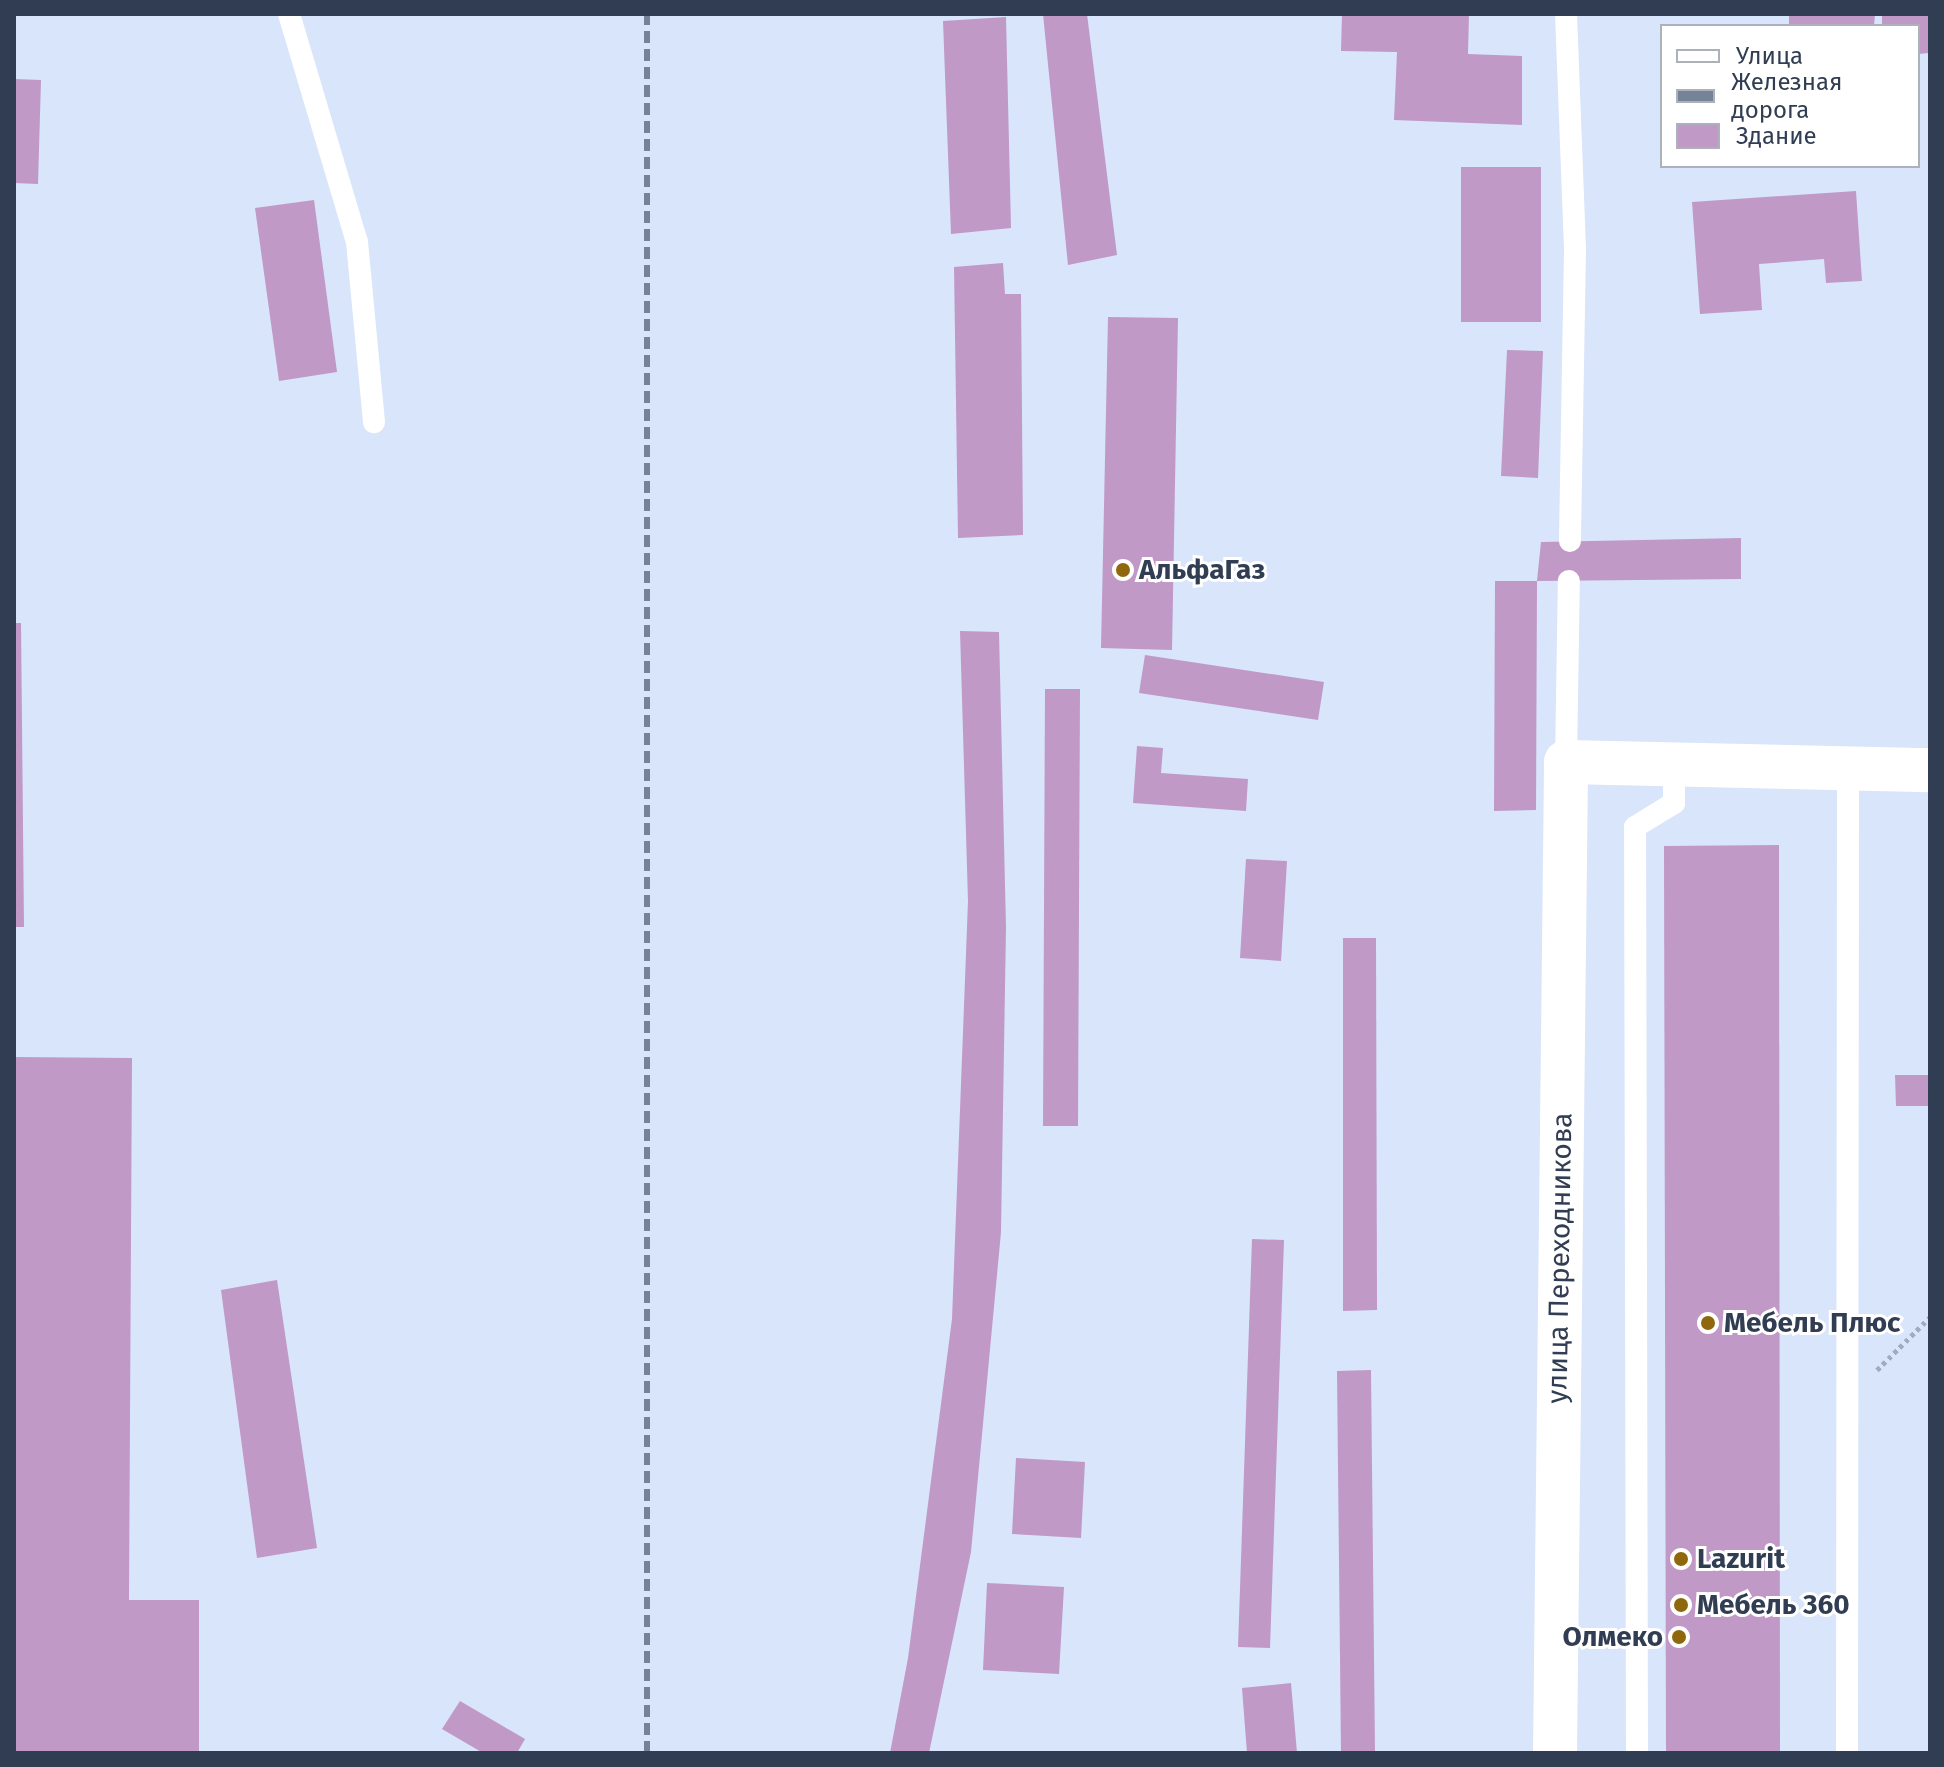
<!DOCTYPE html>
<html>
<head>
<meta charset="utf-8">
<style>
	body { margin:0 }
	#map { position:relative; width:1944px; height:1767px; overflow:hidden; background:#d9e5fa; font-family:"Fira Sans",sans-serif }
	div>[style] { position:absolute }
	.building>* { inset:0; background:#c099c7 }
	.path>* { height:5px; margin-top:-2.5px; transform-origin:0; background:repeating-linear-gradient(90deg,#a0acc1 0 4px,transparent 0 8px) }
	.service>* { height:22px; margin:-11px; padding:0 11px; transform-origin:11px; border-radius:11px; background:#fff }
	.minor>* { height:44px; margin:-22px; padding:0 22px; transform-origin:22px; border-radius:22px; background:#fff }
	.rail>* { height:6px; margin-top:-3px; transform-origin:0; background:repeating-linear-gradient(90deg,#768297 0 12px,transparent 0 18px) }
	.dots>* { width:22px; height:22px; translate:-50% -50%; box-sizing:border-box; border:4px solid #fff; border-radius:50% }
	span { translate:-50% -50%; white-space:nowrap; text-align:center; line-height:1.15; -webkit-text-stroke:6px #fff; paint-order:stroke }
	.poi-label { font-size:28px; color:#313d52; font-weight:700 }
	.left { translate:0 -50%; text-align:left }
	.right { translate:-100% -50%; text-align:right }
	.street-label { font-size:28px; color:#313d52 }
	.frame { position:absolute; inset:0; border:16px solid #313d52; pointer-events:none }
	.legend { position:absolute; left:1660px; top:24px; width:260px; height:144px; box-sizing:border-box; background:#fff; border:2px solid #adb1ba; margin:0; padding:10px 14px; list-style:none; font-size:24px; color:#313d52 }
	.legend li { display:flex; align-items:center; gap:16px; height:40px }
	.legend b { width:40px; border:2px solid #adb1ba }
</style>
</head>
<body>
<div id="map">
	<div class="building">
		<div style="clip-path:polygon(1043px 14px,1087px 14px,1117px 255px,1068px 265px)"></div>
		<div style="clip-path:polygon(1342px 14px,1469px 14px,1468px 54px,1522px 56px,1522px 125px,1394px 120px,1397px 52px,1341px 51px)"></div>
		<div style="clip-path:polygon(1789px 14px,1875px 14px,1874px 26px,1789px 26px)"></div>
		<div style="clip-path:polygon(1882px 14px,1930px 14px,1930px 53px,1918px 54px,1918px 26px,1882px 26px)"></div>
		<div style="clip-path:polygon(1006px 17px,1011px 228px,951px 234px,943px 21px)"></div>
		<div style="clip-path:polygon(14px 79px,41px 80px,38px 184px,14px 183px)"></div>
		<div style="clip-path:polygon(1461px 167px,1541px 167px,1541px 322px,1461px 322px)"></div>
		<div style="clip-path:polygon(1856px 191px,1862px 281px,1826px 283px,1824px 259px,1759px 264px,1762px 310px,1700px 314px,1692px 202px)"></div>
		<div style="clip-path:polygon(314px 200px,337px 372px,279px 381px,255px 208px)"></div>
		<div style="clip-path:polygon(1003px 263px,1005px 294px,1021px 294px,1023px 535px,958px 538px,954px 267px)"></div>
		<div style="clip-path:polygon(1108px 317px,1178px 318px,1172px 650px,1101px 648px)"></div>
		<div style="clip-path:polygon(1507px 350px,1543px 351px,1538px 478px,1501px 476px)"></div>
		<div style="clip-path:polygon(1741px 538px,1741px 579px,1537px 581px,1541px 542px)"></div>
		<div style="clip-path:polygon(1495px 581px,1537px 581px,1536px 810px,1494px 811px)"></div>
		<div style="clip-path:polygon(14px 623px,21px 623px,24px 927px,14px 927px)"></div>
		<div style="clip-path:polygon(960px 631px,999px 632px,1006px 927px,1001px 1232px,971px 1552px,929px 1753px,890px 1753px,908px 1658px,952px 1319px,968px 901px)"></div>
		<div style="clip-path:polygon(1145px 655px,1324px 682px,1318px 720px,1139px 693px)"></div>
		<div style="clip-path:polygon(1045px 689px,1080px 689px,1078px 1126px,1043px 1126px)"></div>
		<div style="clip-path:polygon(1137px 746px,1163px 748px,1161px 773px,1248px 779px,1246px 811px,1133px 803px)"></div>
		<div style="clip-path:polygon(1779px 845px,1780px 1753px,1666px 1753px,1664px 846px)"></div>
		<div style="clip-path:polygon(1246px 859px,1287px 861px,1281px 961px,1240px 958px)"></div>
		<div style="clip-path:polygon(1343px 938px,1376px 938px,1377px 1310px,1343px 1311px)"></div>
		<div style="clip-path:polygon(14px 1057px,132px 1058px,129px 1600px,199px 1600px,199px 1753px,14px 1753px)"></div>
		<div style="clip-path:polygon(1895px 1075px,1930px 1075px,1930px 1106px,1896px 1106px)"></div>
		<div style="clip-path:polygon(1252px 1239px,1284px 1240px,1270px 1648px,1238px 1647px)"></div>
		<div style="clip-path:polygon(277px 1280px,317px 1548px,257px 1558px,221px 1290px)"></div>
		<div style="clip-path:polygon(1371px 1370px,1375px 1753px,1341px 1753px,1337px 1371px)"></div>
		<div style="clip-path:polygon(1016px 1458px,1085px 1462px,1081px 1538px,1012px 1534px)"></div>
		<div style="clip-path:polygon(987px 1583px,1064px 1587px,1059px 1674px,983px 1670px)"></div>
		<div style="clip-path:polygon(1291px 1683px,1297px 1753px,1247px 1753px,1242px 1688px)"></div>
		<div style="clip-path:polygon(460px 1701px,525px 1739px,517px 1753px,483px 1753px,442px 1729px)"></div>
	</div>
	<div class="path">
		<div style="left:1877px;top:1370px;width:75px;rotate:-45deg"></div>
	</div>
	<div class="service">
		<div style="left:289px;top:14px;width:238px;rotate:73.4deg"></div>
		<div style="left:357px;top:242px;width:181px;rotate:84.6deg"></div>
		<div style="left:1566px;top:14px;width:236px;rotate:87.8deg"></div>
		<div style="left:1575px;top:250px;width:291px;rotate:91deg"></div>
		<div style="left:1566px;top:762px;width:181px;rotate:-89.1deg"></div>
		<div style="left:1637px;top:1753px;width:926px;rotate:-90.12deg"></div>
		<div style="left:1635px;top:827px;width:46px;rotate:-31.6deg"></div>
		<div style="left:1674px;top:803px;width:38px;rotate:-90deg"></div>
		<div style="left:1847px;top:1753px;width:983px;rotate:-89.94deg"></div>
	</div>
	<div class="minor">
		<div style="left:1555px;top:1753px;width:991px;rotate:-89.36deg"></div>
		<div style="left:1566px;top:762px;width:364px;rotate:1.3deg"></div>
	</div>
	<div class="rail">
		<div style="left:647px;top:1753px;width:1739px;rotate:-90deg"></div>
	</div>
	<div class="dots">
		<div style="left:1123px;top:570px;background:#8f680e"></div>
		<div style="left:1708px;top:1323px;background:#8f680e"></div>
		<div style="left:1681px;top:1559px;background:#8f680e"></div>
		<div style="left:1681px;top:1605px;background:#8f680e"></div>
		<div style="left:1679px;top:1637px;background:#8f680e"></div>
	</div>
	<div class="poi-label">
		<span class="left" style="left:1139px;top:570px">АльфаГаз</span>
		<span class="left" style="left:1724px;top:1323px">Мебель Плюс</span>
		<span class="left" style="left:1697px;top:1559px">Lazurit</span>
		<span class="left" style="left:1697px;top:1605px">Мебель 360</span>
		<span class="right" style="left:1663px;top:1637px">Олмеко</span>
	</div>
	<div class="street-label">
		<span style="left:1560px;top:1258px;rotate:-89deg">улица Переходникова</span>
	</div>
	<div class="frame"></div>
	<ul class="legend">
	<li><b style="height:10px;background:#fff"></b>Улица</li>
	<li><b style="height:10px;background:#768297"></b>Железная дорога</li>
	<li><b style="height:22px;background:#c099c7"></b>Здание</li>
	</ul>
</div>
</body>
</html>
